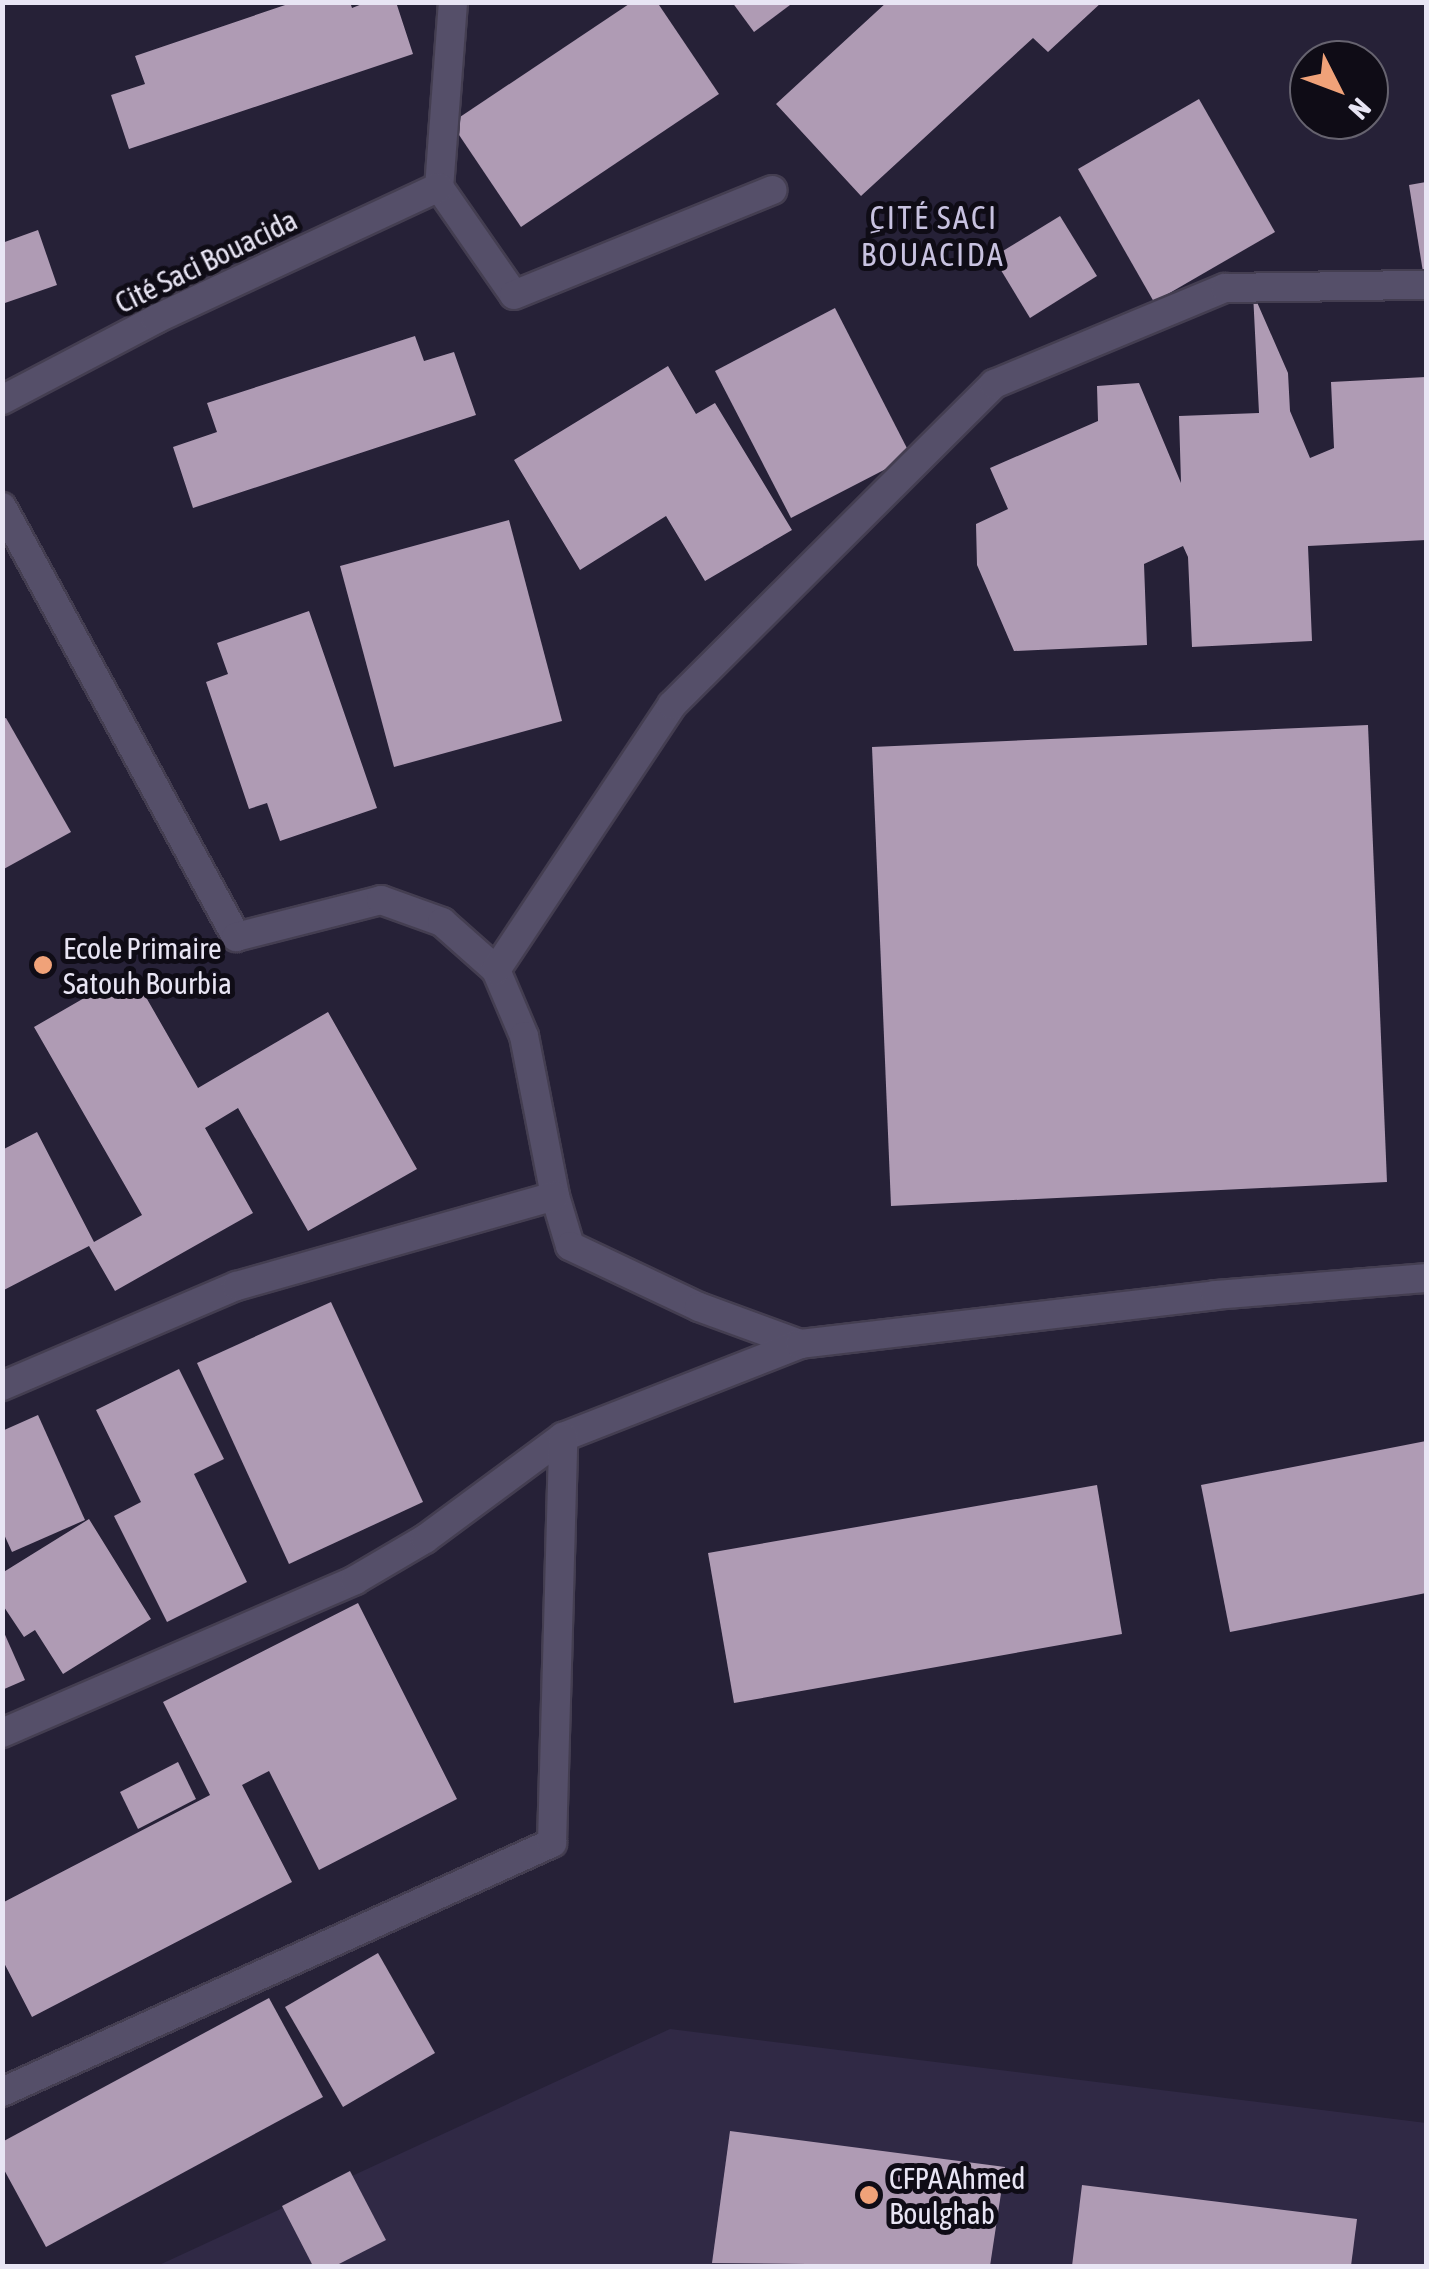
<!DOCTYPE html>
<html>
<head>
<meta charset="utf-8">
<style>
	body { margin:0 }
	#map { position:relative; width:1429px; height:2269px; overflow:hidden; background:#262137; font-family:"Asap Condensed",sans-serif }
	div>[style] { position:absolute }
	.built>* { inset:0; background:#302945 }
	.building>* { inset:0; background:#af9bb4 }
	.roads { filter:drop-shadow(2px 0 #443e51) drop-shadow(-2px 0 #443e51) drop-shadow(0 2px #443e51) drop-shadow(0 -2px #443e51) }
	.minor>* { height:28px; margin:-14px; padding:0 14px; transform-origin:14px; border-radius:14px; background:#554f69 }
	.dots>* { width:28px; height:28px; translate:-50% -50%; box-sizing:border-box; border:5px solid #0f0c16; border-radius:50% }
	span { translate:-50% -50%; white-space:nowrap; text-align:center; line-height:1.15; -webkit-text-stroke:10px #0f0c16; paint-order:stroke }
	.street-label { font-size:30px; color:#e8e5f4 }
	.poi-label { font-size:30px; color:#e8e5f4 }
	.left { translate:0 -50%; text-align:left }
	.neighbourhood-label { font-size:32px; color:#c8c2e0; letter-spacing:2.5px }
	.frame { position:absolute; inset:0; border:5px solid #e8e5f4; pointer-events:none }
	.north { position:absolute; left:1289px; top:40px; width:100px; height:100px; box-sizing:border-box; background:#0f0c16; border:2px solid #66636f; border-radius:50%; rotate:132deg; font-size:28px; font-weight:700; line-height:40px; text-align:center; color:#e8e5f4 }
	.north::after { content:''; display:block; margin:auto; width:35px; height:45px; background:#f0a279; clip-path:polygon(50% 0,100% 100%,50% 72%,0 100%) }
</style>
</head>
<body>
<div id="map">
	<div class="built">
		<div style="clip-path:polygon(670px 2029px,1426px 2123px,1426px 2266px,157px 2266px)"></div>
	</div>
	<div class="building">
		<div style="clip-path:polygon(294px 2px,350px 2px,352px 8px,367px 2px,396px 2px,413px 54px,129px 149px,111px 95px,145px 84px,135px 56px)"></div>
		<div style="clip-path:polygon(632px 2px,657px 2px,719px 94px,521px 227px,451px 123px)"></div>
		<div style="clip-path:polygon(732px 2px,794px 2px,754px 32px)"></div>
		<div style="clip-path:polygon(887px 2px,1102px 2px,1048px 52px,1033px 38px,861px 196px,776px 104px)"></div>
		<div style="clip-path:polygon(1199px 99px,1275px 232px,1154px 302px,1078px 169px)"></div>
		<div style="clip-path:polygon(1426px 182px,1426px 271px,1423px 272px,1409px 185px)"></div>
		<div style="clip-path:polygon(1060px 216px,1097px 276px,1030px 318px,993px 257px)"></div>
		<div style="clip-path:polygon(38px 230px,57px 285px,2px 304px,2px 243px)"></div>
		<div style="clip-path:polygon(1253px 293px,1288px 373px,1290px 411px,1310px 458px,1334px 448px,1331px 382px,1426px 377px,1426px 540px,1308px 546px,1312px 641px,1192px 647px,1188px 557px,1183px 546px,1144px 564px,1147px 645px,1014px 651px,977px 565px,976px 524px,1008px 509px,990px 468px,1098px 421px,1097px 386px,1139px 383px,1181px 483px,1179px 416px,1259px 413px)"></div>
		<div style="clip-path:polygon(835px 308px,911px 456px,791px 518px,715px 371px)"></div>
		<div style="clip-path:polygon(415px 336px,424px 361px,454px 352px,476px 415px,193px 508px,173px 447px,217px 432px,207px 403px)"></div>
		<div style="clip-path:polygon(668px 366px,696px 414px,715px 403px,792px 530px,705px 581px,666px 516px,580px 570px,514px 460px)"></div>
		<div style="clip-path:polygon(509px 520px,562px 721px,394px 767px,340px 566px)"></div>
		<div style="clip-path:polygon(309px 611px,377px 808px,280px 841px,267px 803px,249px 809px,206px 682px,228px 674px,217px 643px)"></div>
		<div style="clip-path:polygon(6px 718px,71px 832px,2px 870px,2px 719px)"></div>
		<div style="clip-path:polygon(1368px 725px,1387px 1182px,891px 1206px,872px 747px)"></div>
		<div style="clip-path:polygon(131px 971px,198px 1088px,328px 1012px,417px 1169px,308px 1231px,238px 1108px,205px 1128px,253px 1213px,115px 1291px,89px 1246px,2px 1291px,2px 1150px,37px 1132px,94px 1242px,142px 1215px,34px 1027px)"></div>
		<div style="clip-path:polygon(331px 1302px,423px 1502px,289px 1564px,197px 1363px)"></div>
		<div style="clip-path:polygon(179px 1369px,224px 1459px,194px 1474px,247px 1582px,167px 1622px,114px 1516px,141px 1502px,96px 1410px)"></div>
		<div style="clip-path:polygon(38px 1415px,85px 1520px,12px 1552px,2px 1530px,2px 1431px)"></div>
		<div style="clip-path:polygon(1426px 1441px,1426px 1593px,1230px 1632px,1201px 1485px)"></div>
		<div style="clip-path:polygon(1097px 1485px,1122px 1634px,734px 1703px,708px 1553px)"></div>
		<div style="clip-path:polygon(89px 1519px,151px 1619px,63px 1674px,35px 1630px,24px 1637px,2px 1604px,2px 1573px)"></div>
		<div style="clip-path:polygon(358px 1603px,457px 1799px,319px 1870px,269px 1771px,242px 1785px,292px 1882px,32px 2017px,2px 1959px,2px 1903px,210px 1795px,163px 1702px)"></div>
		<div style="clip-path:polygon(2px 1628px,25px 1680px,2px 1690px)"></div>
		<div style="clip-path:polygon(178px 1762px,196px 1799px,138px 1829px,120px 1792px)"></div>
		<div style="clip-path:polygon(378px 1953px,435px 2053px,343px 2107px,285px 2007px)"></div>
		<div style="clip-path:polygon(269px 1998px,323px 2097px,46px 2247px,2px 2166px,2px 2142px)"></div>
		<div style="clip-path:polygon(730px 2131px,1005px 2167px,990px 2266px,712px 2263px)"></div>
		<div style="clip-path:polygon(350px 2171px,386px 2240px,335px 2266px,313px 2266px,282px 2206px)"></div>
		<div style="clip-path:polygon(1082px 2185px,1357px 2219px,1351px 2266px,1072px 2266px)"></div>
	</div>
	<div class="roads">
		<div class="minor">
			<div style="left:453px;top:2px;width:186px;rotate:94.3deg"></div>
			<div style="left:439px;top:187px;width:131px;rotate:55.2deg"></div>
			<div style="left:514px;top:295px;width:279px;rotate:-22.1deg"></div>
			<div style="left:2px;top:400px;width:174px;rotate:-27.7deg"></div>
			<div style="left:156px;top:319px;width:312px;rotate:-25deg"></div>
			<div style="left:2px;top:507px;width:490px;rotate:61.4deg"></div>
			<div style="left:236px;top:937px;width:150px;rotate:-14.3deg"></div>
			<div style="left:381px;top:900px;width:65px;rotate:19.8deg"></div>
			<div style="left:442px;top:922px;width:72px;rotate:41.6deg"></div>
			<div style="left:496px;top:970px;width:72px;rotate:67deg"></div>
			<div style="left:524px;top:1036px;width:163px;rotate:79deg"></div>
			<div style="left:555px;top:1196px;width:52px;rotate:73.3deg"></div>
			<div style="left:570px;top:1246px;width:143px;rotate:25.3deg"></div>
			<div style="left:699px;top:1307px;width:108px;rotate:20.1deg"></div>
			<div style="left:496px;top:970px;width:318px;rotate:-56.4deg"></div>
			<div style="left:672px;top:705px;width:455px;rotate:-44.9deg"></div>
			<div style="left:994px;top:384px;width:250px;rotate:-22.6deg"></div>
			<div style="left:1225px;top:288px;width:201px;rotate:-0.9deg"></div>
			<div style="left:2px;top:1386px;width:255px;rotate:-23.1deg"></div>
			<div style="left:237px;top:1286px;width:330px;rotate:-15.8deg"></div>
			<div style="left:2px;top:1733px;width:385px;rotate:-23.4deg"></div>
			<div style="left:355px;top:1580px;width:81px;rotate:-30.4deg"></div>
			<div style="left:425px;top:1539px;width:172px;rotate:-36.5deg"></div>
			<div style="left:563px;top:1437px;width:255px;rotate:-21.4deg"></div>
			<div style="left:800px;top:1344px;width:418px;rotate:-6.7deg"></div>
			<div style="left:1215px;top:1295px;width:212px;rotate:-4.6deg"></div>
			<div style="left:2px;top:2092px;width:604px;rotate:-24.36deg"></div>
			<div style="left:552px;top:1843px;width:406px;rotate:-88.4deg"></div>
		</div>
	</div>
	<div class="dots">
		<div style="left:43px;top:965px;background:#f0a279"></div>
		<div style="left:869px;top:2195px;background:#f0a279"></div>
	</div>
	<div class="street-label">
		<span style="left:206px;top:261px;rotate:-26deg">Cité Saci Bouacida</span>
	</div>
	<div class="poi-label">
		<span class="left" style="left:63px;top:965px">Ecole Primaire<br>Satouh Bourbia</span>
		<span class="left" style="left:889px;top:2195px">CFPA Ahmed<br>Boulghab</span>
	</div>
	<div class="neighbourhood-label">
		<span style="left:933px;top:237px">ِCITÉ SACI<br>BOUACIDA</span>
	</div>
	<div class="frame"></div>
	<div class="north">N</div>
</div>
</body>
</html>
